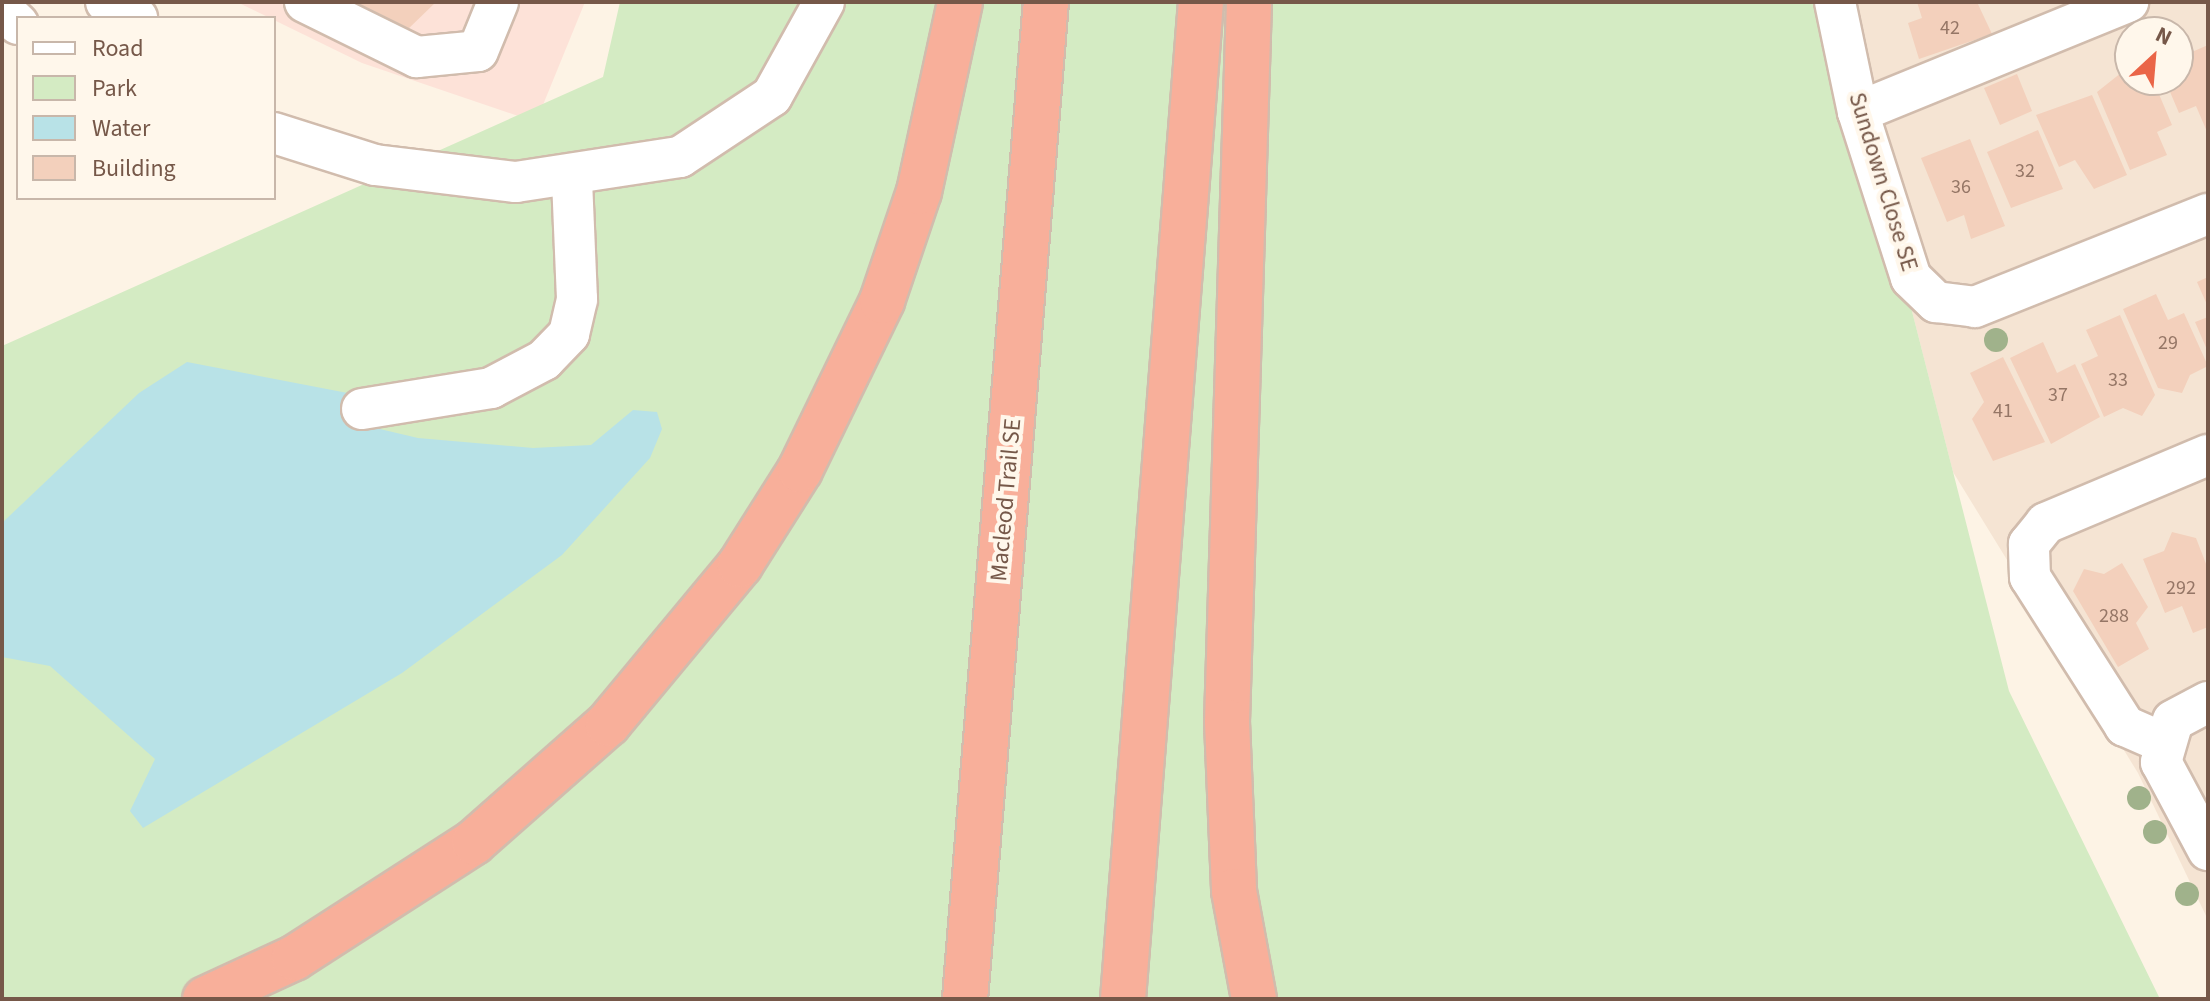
<!DOCTYPE html>
<html>
<head>
<meta charset="utf-8">
<style>
	body { margin:0 }
	#map { position:relative; width:2210px; height:1001px; overflow:hidden; background:#fdf3e5; font-family:"Source Sans 3",sans-serif }
	div>[style] { position:absolute }
	.residential>* { inset:0; background:#f5e4d3 }
	.commercial>* { inset:0; background:#fde2d8 }
	.green>* { inset:0; background:#d4ebc3 }
	.water>* { inset:0; background:#b8e2e7 }
	.building>* { inset:0; background:#f3d0bc }
	.roads { filter:drop-shadow(2px 0 #d1bcad) drop-shadow(-2px 0 #d1bcad) drop-shadow(0 2px #d1bcad) drop-shadow(0 -2px #d1bcad) }
	.minor>* { height:40px; margin:-20px; padding:0 20px; transform-origin:20px; border-radius:20px; background:#fff }
	.highway>* { height:44px; margin:-22px; padding:0 22px; transform-origin:22px; border-radius:22px; background:#f8af9a }
	.trees>* { width:24px; height:24px; margin:-12px; border-radius:50%; background:#a0b28b }
	span { translate:-50% -50%; white-space:nowrap; text-align:center; line-height:1.15; -webkit-text-stroke:8px #fff7eb; paint-order:stroke }
	.number-label { font-size:20px; color:#957666 }
	.number-label span { -webkit-text-stroke-width:0 }
	.street-label { font-size:24px; color:#765849 }
	.frame { position:absolute; inset:0; border:4px solid #765849; pointer-events:none }
	.legend { position:absolute; left:16px; top:16px; width:260px; height:184px; box-sizing:border-box; background:#fff7eb; border:2px solid #c8b7aa; margin:0; padding:10px 14px; list-style:none; font-size:24px; color:#765849 }
	.legend li { display:flex; align-items:center; gap:16px; height:40px }
	.legend b { width:40px; border:2px solid #c8b7aa }
	.north { position:absolute; left:2114px; top:16px; width:80px; height:80px; box-sizing:border-box; background:#fff7eb; border:2px solid #c8b7aa; border-radius:50%; rotate:26deg; font-size:22px; font-weight:700; line-height:32px; text-align:center; color:#765849 }
	.north::after { content:''; display:block; margin:auto; width:28px; height:36px; background:#ea6547; clip-path:polygon(50% 0,100% 100%,50% 72%,0 100%) }
</style>
</head>
<body>
<div id="map">
	<div class="residential">
		<div style="clip-path:polygon(evenodd,1833px 2px,2208px 2px,2208px 920px,2138px 773px,1953px 472px,1833px 2px,2130px 32px,2178px 32px,2178px 80px,2130px 80px,2130px 32px)"></div>
	</div>
	<div class="commercial">
		<div style="clip-path:polygon(237px 2px,585px 2px,536px 122px,362px 63px)"></div>
	</div>
	<div class="green">
		<div style="clip-path:polygon(620px 2px,1833px 2px,2009px 691px,2160px 999px,2px 999px,2px 346px,603px 77px)"></div>
	</div>
	<div class="water">
		<div style="clip-path:polygon(187px 362px,358px 395px,367px 426px,418px 438px,533px 448px,591px 445px,633px 410px,657px 412px,662px 429px,650px 458px,562px 555px,402px 673px,143px 828px,130px 811px,155px 759px,50px 666px,2px 657px,2px 523px,139px 393px)"></div>
	</div>
	<div class="building">
		<div style="clip-path:polygon(344px 2px,436px 2px,405px 32px)"></div>
		<div style="clip-path:polygon(1917px 2px,1977px 2px,1992px 34px,1919px 59px,1908px 23px,1922px 18px)"></div>
		<div style="clip-path:polygon(2208px 45px,2208px 134px,2196px 106px,2179px 113px,2165px 80px,2178px 80px,2178px 58px)"></div>
		<div style="clip-path:polygon(2126px 69px,2130px 80px,2153px 80px,2172px 125px,2157px 132px,2167px 155px,2130px 170px,2097px 92px)"></div>
		<div style="clip-path:polygon(2017px 74px,2032px 111px,2000px 125px,1984px 88px)"></div>
		<div style="clip-path:polygon(2092px 95px,2127px 175px,2094px 189px,2075px 160px,2059px 167px,2036px 115px)"></div>
		<div style="clip-path:polygon(2038px 130px,2063px 189px,2011px 208px,1987px 152px)"></div>
		<div style="clip-path:polygon(1970px 139px,2005px 226px,1971px 239px,1964px 215px,1947px 222px,1921px 158px)"></div>
		<div style="clip-path:polygon(2208px 277px,2208px 307px,2197px 282px)"></div>
		<div style="clip-path:polygon(2156px 294px,2168px 320px,2184px 313px,2208px 366px,2190px 375px,2182px 393px,2158px 388px,2123px 309px)"></div>
		<div style="clip-path:polygon(2120px 315px,2155px 395px,2142px 416px,2123px 408px,2104px 417px,2081px 364px,2098px 356px,2086px 330px)"></div>
		<div style="clip-path:polygon(2208px 317px,2208px 352px,2195px 322px)"></div>
		<div style="clip-path:polygon(2043px 342px,2057px 373px,2075px 364px,2100px 417px,2051px 444px,2010px 358px)"></div>
		<div style="clip-path:polygon(2003px 357px,2045px 442px,1993px 461px,1972px 419px,1984px 402px,1970px 373px)"></div>
		<div style="clip-path:polygon(2172px 532px,2196px 538px,2208px 569px,2208px 627px,2193px 633px,2182px 606px,2165px 613px,2143px 559px,2164px 551px)"></div>
		<div style="clip-path:polygon(2122px 563px,2148px 607px,2136px 623px,2149px 649px,2118px 667px,2073px 591px,2084px 569px,2104px 574px)"></div>
	</div>
	<div class="roads">
		<div class="minor">
			<div style="left:106px;top:2px;width:35px;rotate:27deg"></div>
			<div style="left:305px;top:2px;width:125px;rotate:26.2deg"></div>
			<div style="left:417px;top:57px;width:61px;rotate:-5.6deg"></div>
			<div style="left:478px;top:51px;width:53px;rotate:-67.8deg"></div>
			<div style="left:1835px;top:2px;width:112px;rotate:78.2deg"></div>
			<div style="left:1858px;top:112px;width:174px;rotate:72.3deg"></div>
			<div style="left:1911px;top:278px;width:35px;rotate:44deg"></div>
			<div style="left:1936px;top:302px;width:39px;rotate:7deg"></div>
			<div style="left:1975px;top:307px;width:251px;rotate:-21.8deg"></div>
			<div style="left:2px;top:9px;width:22px;rotate:43deg"></div>
			<div style="left:1858px;top:112px;width:292px;rotate:-22.2deg"></div>
			<div style="left:274px;top:133px;width:106px;rotate:17.6deg"></div>
			<div style="left:375px;top:165px;width:142px;rotate:6.9deg"></div>
			<div style="left:516px;top:182px;width:166px;rotate:-8.7deg"></div>
			<div style="left:680px;top:157px;width:110px;rotate:-33.5deg"></div>
			<div style="left:772px;top:96px;width:107px;rotate:-61deg"></div>
			<div style="left:362px;top:409px;width:131px;rotate:-9.2deg"></div>
			<div style="left:491px;top:388px;width:60px;rotate:-27.8deg"></div>
			<div style="left:544px;top:360px;width:36px;rotate:-46deg"></div>
			<div style="left:569px;top:334px;width:36px;rotate:-77deg"></div>
			<div style="left:577px;top:299px;width:120px;rotate:-92.4deg"></div>
			<div style="left:2208px;top:702px;width:40px;rotate:152deg"></div>
			<div style="left:2173px;top:721px;width:43px;rotate:106.3deg"></div>
			<div style="left:2161px;top:762px;width:100px;rotate:61.9deg"></div>
			<div style="left:2164px;top:743px;width:43px;rotate:-156.4deg"></div>
			<div style="left:2125px;top:726px;width:177px;rotate:-122.5deg"></div>
			<div style="left:2030px;top:577px;width:33px;rotate:-92deg"></div>
			<div style="left:2029px;top:544px;width:27px;rotate:-51deg"></div>
			<div style="left:2046px;top:523px;width:176px;rotate:-22.8deg"></div>
		</div>
		<div class="highway">
			<div style="left:1249px;top:2px;width:720px;rotate:91.75deg"></div>
			<div style="left:1227px;top:722px;width:169px;rotate:87.6deg"></div>
			<div style="left:1234px;top:891px;width:110px;rotate:79.5deg"></div>
			<div style="left:205px;top:999px;width:98px;rotate:-24.7deg"></div>
			<div style="left:294px;top:958px;width:214px;rotate:-32.8deg"></div>
			<div style="left:474px;top:842px;width:179px;rotate:-41.4deg"></div>
			<div style="left:608px;top:724px;width:207px;rotate:-50.3deg"></div>
			<div style="left:740px;top:565px;width:112px;rotate:-57.7deg"></div>
			<div style="left:800px;top:470px;width:188px;rotate:-64.1deg"></div>
			<div style="left:882px;top:301px;width:115px;rotate:-71.3deg"></div>
			<div style="left:919px;top:192px;width:194px;rotate:-77.8deg"></div>
			<div style="left:965px;top:999px;width:1000px;rotate:-85.36deg"></div>
			<div style="left:1123px;top:999px;width:1000px;rotate:-85.53deg"></div>
		</div>
	</div>
	<div class="trees">
		<div style="left:1996px;top:340px"></div>
		<div style="left:2139px;top:798px"></div>
		<div style="left:2155px;top:832px"></div>
		<div style="left:2187px;top:894px"></div>
	</div>
	<div class="number-label">
		<span style="left:1950px;top:28px">42</span>
		<span style="left:2025px;top:171px">32</span>
		<span style="left:1961px;top:187px">36</span>
		<span style="left:2168px;top:343px">29</span>
		<span style="left:2118px;top:380px">33</span>
		<span style="left:2058px;top:395px">37</span>
		<span style="left:2003px;top:411px">41</span>
		<span style="left:2181px;top:588px">292</span>
		<span style="left:2114px;top:616px">288</span>
	</div>
	<div class="street-label">
		<span style="left:1883px;top:182px;rotate:73deg">Sundown Close SE</span>
		<span style="left:1006px;top:500px;rotate:-85deg">Macleod Trail SE</span>
	</div>
	<div class="frame"></div>
	<ul class="legend">
	<li><b style="height:10px;background:#fff"></b>Road</li>
	<li><b style="height:22px;background:#d4ebc3"></b>Park</li>
	<li><b style="height:22px;background:#b8e2e7"></b>Water</li>
	<li><b style="height:22px;background:#f3d0bc"></b>Building</li>
	</ul>
	<div class="north">N</div>
</div>
</body>
</html>
